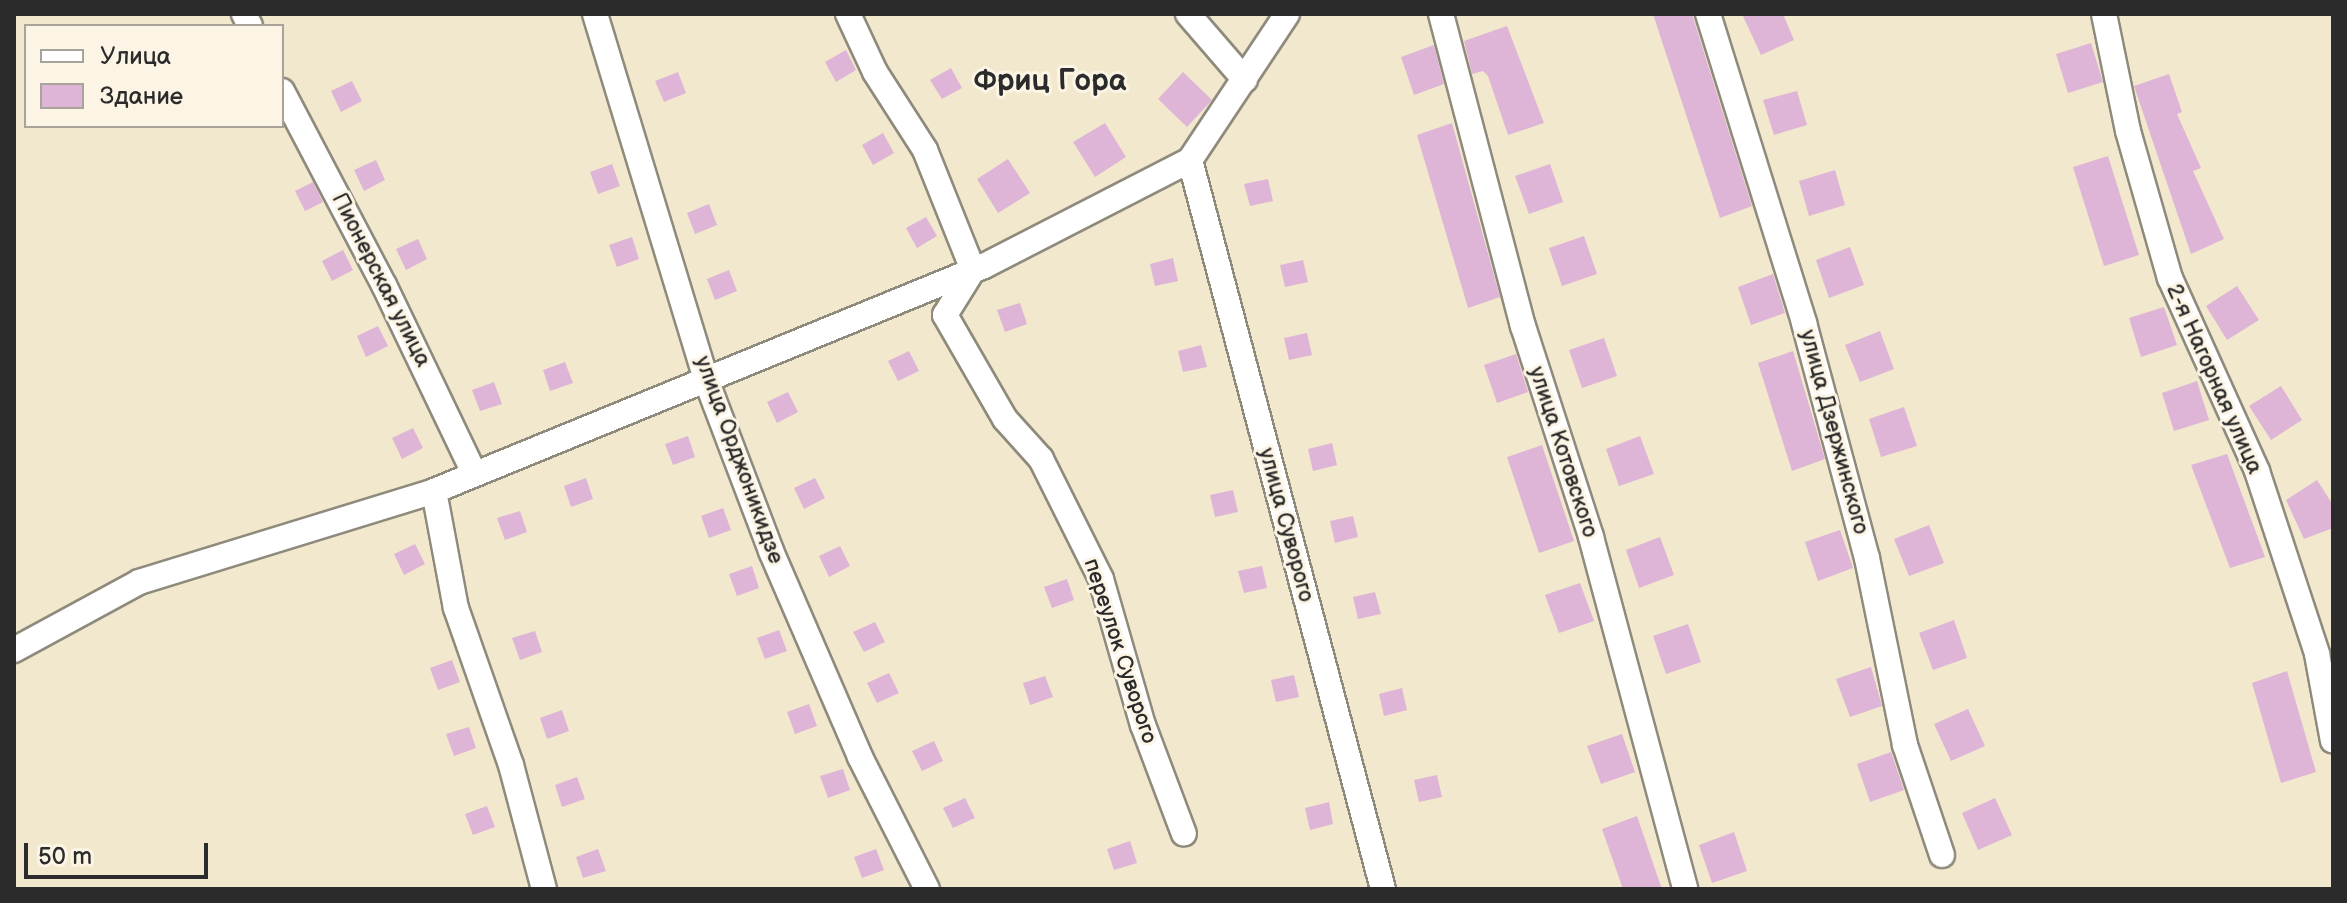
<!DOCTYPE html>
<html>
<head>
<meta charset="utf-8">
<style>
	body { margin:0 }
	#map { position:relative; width:2347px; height:903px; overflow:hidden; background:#f2e8cd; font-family:"Balsamiq Sans",sans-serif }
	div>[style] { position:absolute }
	.building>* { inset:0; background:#deb5d6 }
	.roads { filter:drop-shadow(2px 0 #8e8a7c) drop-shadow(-2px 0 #8e8a7c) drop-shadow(0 2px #8e8a7c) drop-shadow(0 -2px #8e8a7c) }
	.minor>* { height:24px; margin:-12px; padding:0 12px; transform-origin:12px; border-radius:12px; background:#fff }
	span { translate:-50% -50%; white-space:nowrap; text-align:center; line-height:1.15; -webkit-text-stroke:6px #fcf5e5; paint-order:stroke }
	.street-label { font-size:22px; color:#2b2b2b }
	.district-label { font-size:30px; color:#2b2b2b; font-weight:700 }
	.frame { position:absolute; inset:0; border:16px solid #2b2b2b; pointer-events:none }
	.legend { position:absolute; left:24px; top:24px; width:260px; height:104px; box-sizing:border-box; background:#fcf5e5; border:2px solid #a8a49b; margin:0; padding:10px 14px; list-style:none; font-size:24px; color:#2b2b2b }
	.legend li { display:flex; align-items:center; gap:16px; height:40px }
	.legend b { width:40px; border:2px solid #a8a49b }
	.scale { position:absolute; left:24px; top:843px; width:184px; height:36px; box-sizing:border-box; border:4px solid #2b2b2b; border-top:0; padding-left:10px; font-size:24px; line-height:28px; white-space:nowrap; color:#2b2b2b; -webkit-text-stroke:6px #fcf5e5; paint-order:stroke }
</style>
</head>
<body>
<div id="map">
	<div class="building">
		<div style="clip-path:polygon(1653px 14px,1692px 14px,1752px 206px,1720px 218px)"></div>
		<div style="clip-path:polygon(1742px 14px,1783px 14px,1794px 40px,1761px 55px)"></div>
		<div style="clip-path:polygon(1507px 26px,1544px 123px,1508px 135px,1488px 76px,1483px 71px,1472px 74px,1464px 41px)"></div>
		<div style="clip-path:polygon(2091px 43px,2103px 82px,2068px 93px,2056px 54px)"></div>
		<div style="clip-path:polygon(1434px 45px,1444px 84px,1414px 95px,1401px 57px)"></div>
		<div style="clip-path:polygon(846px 50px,856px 70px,836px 82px,825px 62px)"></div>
		<div style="clip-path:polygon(951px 68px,962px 88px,942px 99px,930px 80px)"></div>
		<div style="clip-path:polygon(678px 72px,686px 93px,664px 102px,655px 81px)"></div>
		<div style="clip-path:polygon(1183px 72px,1212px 100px,1187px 127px,1158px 99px)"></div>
		<div style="clip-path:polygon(2169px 74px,2182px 112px,2177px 114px,2201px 168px,2193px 171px,2224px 239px,2191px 254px,2134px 86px)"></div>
		<div style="clip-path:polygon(352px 81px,362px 101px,341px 112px,331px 91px)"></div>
		<div style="clip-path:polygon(1797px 91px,1807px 125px,1774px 135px,1763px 100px)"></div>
		<div style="clip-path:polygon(1105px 123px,1126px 157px,1095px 177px,1073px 142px)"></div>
		<div style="clip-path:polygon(1452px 123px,1500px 297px,1468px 308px,1417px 135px)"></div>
		<div style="clip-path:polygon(883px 133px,894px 153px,873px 165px,862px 145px)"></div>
		<div style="clip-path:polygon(2108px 156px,2139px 255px,2104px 266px,2073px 167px)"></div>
		<div style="clip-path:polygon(1008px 159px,1030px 193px,998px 213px,977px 179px)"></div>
		<div style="clip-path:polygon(376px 160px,385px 180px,364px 191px,354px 170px)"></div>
		<div style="clip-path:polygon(612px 164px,620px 186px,598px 194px,590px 172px)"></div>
		<div style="clip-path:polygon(1550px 164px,1563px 202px,1529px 214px,1515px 176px)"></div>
		<div style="clip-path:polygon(1835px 170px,1845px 205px,1809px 216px,1799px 181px)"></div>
		<div style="clip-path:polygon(1268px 179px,1273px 201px,1250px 206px,1244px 184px)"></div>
		<div style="clip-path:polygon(313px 182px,323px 202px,305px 211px,295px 191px)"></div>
		<div style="clip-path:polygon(709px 204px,717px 225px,695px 234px,687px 213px)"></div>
		<div style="clip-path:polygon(926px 217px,937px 236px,917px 248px,906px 228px)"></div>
		<div style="clip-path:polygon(1584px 236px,1597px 274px,1562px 286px,1549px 248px)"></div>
		<div style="clip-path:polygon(632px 237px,639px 259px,617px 267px,609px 245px)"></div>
		<div style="clip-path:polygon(418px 239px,427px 259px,406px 270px,396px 249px)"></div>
		<div style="clip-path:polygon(1850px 247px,1864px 285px,1829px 298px,1816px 260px)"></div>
		<div style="clip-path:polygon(343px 250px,353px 270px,332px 281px,322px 261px)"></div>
		<div style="clip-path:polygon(1173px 258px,1178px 281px,1155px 286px,1150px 264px)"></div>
		<div style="clip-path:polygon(1303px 260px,1308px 282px,1285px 287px,1280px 265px)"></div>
		<div style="clip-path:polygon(729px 270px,737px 291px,715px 300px,707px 279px)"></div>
		<div style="clip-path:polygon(1773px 274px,1785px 313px,1751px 325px,1738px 287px)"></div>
		<div style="clip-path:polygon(2237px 286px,2259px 320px,2227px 340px,2206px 306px)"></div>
		<div style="clip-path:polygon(1020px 303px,1027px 324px,1005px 332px,997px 310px)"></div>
		<div style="clip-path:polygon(2164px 307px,2177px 345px,2141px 357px,2129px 318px)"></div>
		<div style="clip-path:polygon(378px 326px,388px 346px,366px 357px,357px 336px)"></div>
		<div style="clip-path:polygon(1880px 331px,1894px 369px,1860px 382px,1845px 345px)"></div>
		<div style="clip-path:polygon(1307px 333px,1312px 355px,1289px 360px,1284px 338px)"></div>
		<div style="clip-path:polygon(1604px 338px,1617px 376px,1582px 388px,1569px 350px)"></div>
		<div style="clip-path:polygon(1201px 345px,1207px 367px,1183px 372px,1178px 351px)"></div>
		<div style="clip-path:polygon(909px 351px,919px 371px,898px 381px,888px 361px)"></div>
		<div style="clip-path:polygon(1793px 351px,1825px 459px,1792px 471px,1758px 363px)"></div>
		<div style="clip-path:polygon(1516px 354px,1528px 392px,1497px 403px,1484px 365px)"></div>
		<div style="clip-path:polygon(565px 362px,573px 383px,550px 391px,543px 370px)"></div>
		<div style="clip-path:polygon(2197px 381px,2209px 420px,2174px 431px,2162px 393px)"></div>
		<div style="clip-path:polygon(494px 382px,502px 404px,480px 411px,472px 390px)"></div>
		<div style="clip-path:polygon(2281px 386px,2302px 420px,2271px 440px,2249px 406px)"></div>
		<div style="clip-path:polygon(788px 392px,798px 412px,777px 423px,767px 402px)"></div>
		<div style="clip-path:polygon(1904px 407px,1917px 446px,1881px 457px,1869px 419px)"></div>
		<div style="clip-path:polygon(413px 428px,423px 448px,402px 459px,392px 438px)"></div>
		<div style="clip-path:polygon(688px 436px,695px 457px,673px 465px,665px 444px)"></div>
		<div style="clip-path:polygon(1640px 436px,1654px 474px,1619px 486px,1606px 449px)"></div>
		<div style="clip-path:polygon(1332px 443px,1337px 465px,1313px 471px,1308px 449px)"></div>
		<div style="clip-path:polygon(1542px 445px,1574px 541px,1539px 553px,1507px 457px)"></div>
		<div style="clip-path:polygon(2227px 454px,2265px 557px,2230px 568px,2191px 465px)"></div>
		<div style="clip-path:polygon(586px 478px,593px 499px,571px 507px,564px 486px)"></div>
		<div style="clip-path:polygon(815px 478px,825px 498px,804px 509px,794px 488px)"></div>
		<div style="clip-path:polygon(2317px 480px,2333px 505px,2333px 528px,2304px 539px,2286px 500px)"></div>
		<div style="clip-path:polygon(1233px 490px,1238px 512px,1215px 517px,1210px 495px)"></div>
		<div style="clip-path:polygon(723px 508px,731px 530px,709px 538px,701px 516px)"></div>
		<div style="clip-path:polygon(520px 511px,527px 532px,505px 540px,497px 518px)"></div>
		<div style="clip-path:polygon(1353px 516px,1358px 537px,1335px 543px,1330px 521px)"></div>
		<div style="clip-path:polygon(1929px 525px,1944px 563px,1909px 576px,1894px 539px)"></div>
		<div style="clip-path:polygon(1840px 530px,1853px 568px,1818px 581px,1805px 542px)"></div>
		<div style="clip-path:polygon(1660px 537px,1674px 575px,1639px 588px,1626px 550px)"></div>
		<div style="clip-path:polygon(415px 544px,425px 564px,404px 575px,394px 554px)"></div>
		<div style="clip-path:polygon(840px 546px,850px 566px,829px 577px,819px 556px)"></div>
		<div style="clip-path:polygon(752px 566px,759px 588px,737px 596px,729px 574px)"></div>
		<div style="clip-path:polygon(1262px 566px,1267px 588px,1244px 593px,1238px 571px)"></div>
		<div style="clip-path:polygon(1067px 579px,1074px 600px,1052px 608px,1044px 587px)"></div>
		<div style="clip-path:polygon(1580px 583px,1594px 621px,1559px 633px,1545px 595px)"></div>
		<div style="clip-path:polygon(1375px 592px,1381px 614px,1358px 619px,1353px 597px)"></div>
		<div style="clip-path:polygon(1954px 620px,1967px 658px,1933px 670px,1919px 633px)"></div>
		<div style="clip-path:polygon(875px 622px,885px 642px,864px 652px,853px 632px)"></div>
		<div style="clip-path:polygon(1688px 624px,1701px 662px,1666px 674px,1653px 636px)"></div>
		<div style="clip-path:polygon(779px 630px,787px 651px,765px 659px,757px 638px)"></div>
		<div style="clip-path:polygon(535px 631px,542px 652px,520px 660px,512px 638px)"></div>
		<div style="clip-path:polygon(452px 660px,460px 682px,438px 690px,430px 668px)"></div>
		<div style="clip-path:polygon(1871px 667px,1882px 706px,1850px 717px,1836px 679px)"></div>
		<div style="clip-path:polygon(2287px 671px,2316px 772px,2281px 783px,2252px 683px)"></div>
		<div style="clip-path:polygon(889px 673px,899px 693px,877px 703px,867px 683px)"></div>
		<div style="clip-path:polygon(1294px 675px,1299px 697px,1276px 702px,1271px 680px)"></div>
		<div style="clip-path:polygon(1045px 676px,1053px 697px,1030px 705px,1023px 683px)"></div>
		<div style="clip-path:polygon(1402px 688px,1407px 710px,1384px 716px,1379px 694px)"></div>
		<div style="clip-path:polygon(809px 704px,817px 726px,795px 734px,787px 712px)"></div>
		<div style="clip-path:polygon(1968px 709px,1985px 746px,1951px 761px,1934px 724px)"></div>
		<div style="clip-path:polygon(562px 710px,569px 731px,547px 739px,540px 718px)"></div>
		<div style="clip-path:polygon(469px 727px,476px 748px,454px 756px,446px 734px)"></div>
		<div style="clip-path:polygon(1622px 734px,1635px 772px,1601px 784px,1587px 746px)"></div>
		<div style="clip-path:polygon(934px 741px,943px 761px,922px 771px,912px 751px)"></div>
		<div style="clip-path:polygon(1891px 752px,1904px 790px,1870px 802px,1857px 764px)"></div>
		<div style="clip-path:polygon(843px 769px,850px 790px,828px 798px,820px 776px)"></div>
		<div style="clip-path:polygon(1437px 775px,1442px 797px,1419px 802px,1414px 780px)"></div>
		<div style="clip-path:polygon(577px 777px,585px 799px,562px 807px,555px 785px)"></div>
		<div style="clip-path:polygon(965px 798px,975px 818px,953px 828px,943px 808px)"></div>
		<div style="clip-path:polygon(1995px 798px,2012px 835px,1978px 850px,1962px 813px)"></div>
		<div style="clip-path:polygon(1329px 802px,1333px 824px,1310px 830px,1305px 808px)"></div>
		<div style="clip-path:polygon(487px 806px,495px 827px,473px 835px,465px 814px)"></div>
		<div style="clip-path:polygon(1637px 816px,1656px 872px,1662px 889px,1623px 889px,1602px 829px)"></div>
		<div style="clip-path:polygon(1734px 832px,1747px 871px,1712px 883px,1699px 845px)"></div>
		<div style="clip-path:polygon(1130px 841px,1137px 863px,1114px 870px,1107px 849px)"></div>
		<div style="clip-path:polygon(598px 849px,606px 871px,583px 878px,576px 857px)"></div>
		<div style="clip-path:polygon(876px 849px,884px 870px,862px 878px,854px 857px)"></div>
	</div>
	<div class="roads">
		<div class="minor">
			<div style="left:244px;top:14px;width:13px;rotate:63deg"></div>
			<div style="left:595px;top:14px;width:379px;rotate:73.1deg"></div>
			<div style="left:705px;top:377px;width:186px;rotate:69.2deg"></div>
			<div style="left:771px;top:551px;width:224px;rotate:66.6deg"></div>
			<div style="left:860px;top:757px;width:148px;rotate:63.1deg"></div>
			<div style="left:848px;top:14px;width:64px;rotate:65deg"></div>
			<div style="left:875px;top:72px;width:93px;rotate:57.3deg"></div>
			<div style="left:925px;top:150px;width:129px;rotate:68.2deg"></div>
			<div style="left:973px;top:270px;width:53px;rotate:121.9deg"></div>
			<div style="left:945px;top:315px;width:120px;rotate:60deg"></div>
			<div style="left:1005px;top:419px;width:54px;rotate:48deg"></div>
			<div style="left:1041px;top:459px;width:134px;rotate:63.4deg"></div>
			<div style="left:1101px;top:579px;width:152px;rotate:74deg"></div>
			<div style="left:1143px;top:725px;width:116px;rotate:69.4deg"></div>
			<div style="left:1188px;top:14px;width:87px;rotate:49.2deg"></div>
			<div style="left:1441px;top:14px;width:323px;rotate:75.3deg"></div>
			<div style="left:1523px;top:326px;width:222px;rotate:72.1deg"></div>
			<div style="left:1591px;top:537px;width:364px;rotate:75deg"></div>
			<div style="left:1708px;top:14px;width:324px;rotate:72.7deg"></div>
			<div style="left:1804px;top:323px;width:243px;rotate:75deg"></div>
			<div style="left:1867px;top:558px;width:191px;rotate:78.5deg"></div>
			<div style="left:1905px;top:745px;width:116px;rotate:71.4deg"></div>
			<div style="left:2104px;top:14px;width:119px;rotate:78.4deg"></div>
			<div style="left:2128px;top:131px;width:153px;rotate:74.1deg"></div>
			<div style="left:2170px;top:278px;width:212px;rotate:65.7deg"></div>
			<div style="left:2257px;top:471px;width:193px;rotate:71.8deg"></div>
			<div style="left:2317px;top:654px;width:88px;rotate:79.6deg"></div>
			<div style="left:282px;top:91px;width:219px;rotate:62.3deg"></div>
			<div style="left:384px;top:285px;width:206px;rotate:64.4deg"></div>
			<div style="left:1190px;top:160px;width:754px;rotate:75.17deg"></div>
			<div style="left:434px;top:491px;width:119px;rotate:79.4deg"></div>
			<div style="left:456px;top:608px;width:166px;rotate:70.7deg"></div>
			<div style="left:511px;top:765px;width:128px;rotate:75.1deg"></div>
			<div style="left:14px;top:650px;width:142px;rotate:-28.5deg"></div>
			<div style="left:139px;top:582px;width:309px;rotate:-17.1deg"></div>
			<div style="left:434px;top:491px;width:594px;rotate:-22.25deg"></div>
			<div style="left:984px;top:266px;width:232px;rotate:-27.2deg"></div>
			<div style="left:1190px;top:160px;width:175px;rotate:-56.4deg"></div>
		</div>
	</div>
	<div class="street-label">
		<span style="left:381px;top:280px;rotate:63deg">Пионерская улица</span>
		<span style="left:2214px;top:379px;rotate:66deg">2-я Нагорная улица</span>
		<span style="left:1834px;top:432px;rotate:75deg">улица Дзержинского</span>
		<span style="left:1563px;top:452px;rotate:72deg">улица Котовского</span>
		<span style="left:739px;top:460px;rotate:70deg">улица Орджоникидзе</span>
		<span style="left:1286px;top:525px;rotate:75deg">улица Суворого</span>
		<span style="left:1120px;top:651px;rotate:72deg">переулок Суворого</span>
	</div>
	<div class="district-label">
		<span style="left:1050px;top:81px">Фриц Гора</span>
	</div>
	<div class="frame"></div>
	<ul class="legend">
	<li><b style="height:10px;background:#fff"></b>Улица</li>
	<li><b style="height:22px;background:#deb5d6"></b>Здание</li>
	</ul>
	<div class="scale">50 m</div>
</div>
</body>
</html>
